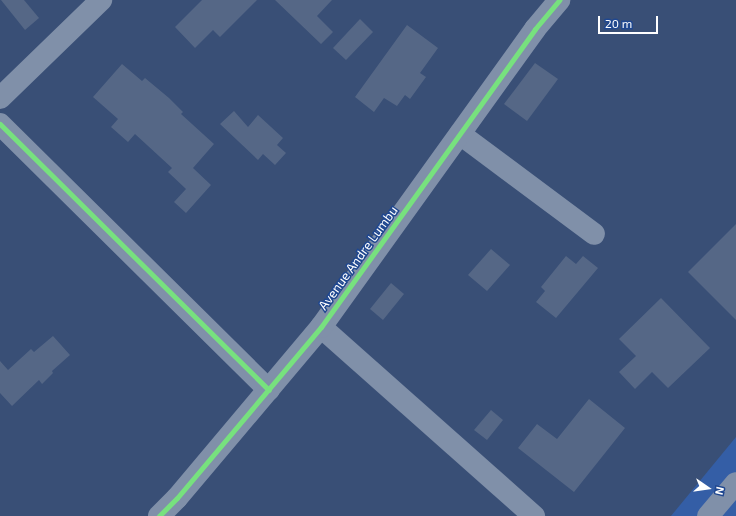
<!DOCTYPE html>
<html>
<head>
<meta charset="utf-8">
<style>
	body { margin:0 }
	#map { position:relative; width:736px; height:516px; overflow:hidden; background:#394f76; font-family:"Exo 2",sans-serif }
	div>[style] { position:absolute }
	.green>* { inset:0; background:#345ea6 }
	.building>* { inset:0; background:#556786 }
	.street>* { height:22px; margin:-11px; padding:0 11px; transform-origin:11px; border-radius:11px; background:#8090a9 }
	.cycleway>* { height:5px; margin:-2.5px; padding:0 2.5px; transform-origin:2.5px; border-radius:2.5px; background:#77e17e }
	span { translate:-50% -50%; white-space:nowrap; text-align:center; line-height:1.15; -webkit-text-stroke:3px #1f4790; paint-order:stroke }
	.street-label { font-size:13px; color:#fff }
	.north { position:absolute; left:688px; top:468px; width:40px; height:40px; -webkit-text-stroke:3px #1f4790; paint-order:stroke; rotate:103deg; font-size:11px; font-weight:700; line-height:16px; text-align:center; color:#fff }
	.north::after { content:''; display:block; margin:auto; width:14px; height:18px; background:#fff; clip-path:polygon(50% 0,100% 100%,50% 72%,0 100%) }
	.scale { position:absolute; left:598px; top:16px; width:60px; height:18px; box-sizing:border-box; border:2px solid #fff; border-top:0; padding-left:5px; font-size:12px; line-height:14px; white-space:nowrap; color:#fff; -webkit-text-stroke:3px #1f4790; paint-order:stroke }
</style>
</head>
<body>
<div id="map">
	<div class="green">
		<div style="clip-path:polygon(736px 437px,736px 516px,671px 516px)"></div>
	</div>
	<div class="building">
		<div style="clip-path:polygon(1px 0,24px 0,39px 18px,25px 30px)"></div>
		<div style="clip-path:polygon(202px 0,257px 0,220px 37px,213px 30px,195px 48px,175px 27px)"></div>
		<div style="clip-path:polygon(275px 0,332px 0,317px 16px,333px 32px,321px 44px)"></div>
		<div style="clip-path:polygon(360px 19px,373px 32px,346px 60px,333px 48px)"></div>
		<div style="clip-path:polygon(407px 25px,438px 48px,420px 73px,426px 77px,410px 99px,405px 95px,397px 106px,384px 98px,374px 112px,355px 97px)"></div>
		<div style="clip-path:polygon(535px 63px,558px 79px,527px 121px,504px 104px)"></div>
		<div style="clip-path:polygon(122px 64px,142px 81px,145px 78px,169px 98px,183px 112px,181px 114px,214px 144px,193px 168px,211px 185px,186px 213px,174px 202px,186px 189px,168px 172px,172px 168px,135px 134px,128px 142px,111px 127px,118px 119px,93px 97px)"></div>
		<div style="clip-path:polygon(234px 111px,248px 127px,258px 115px,283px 138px,277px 145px,286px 153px,275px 165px,263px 154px,258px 160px,220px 124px)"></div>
		<div style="clip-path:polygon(736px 224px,736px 320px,688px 272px)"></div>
		<div style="clip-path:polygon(491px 249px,510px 265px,487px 291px,468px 275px)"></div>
		<div style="clip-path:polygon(566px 256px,576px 264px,583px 256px,598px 268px,556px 318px,536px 302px,545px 291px,541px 287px)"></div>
		<div style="clip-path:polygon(391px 283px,404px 294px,383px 320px,370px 309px)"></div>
		<div style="clip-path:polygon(661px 298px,710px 348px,668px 388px,652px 372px,635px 389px,619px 372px,636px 356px,619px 339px)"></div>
		<div style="clip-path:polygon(53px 336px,70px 355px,52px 371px,53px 373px,42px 384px,39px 380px,12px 406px,0 393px,0 361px,8px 370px,31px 349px,34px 352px)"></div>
		<div style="clip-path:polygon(589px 399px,625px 428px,574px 492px,518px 448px,537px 424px,557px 439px)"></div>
		<div style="clip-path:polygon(491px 410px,503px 420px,487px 440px,474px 430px)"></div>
	</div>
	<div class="street">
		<div style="left:0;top:98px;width:141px;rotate:-44.1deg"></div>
		<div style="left:0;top:124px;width:378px;rotate:44.7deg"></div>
		<div style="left:460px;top:134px;width:167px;rotate:36.7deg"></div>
		<div style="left:321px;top:327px;width:285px;rotate:41.6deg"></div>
		<div style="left:159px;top:516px;width:25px;rotate:-45deg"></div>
		<div style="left:177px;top:498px;width:224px;rotate:-49.9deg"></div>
		<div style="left:321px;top:327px;width:367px;rotate:-54.3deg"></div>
		<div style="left:535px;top:29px;width:38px;rotate:-50deg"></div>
		<div style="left:708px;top:516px;width:43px;rotate:-49.7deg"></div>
	</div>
	<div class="cycleway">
		<div style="left:0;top:124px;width:378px;rotate:44.7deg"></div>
		<div style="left:159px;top:516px;width:25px;rotate:-45deg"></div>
		<div style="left:177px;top:498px;width:224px;rotate:-49.9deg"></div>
		<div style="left:321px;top:327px;width:367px;rotate:-54.3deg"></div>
		<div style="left:535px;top:29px;width:38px;rotate:-50deg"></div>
	</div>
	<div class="street-label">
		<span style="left:358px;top:258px;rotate:-54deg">Avenue Andre Lumbu</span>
	</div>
	<div class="north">N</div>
	<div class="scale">20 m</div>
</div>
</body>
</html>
